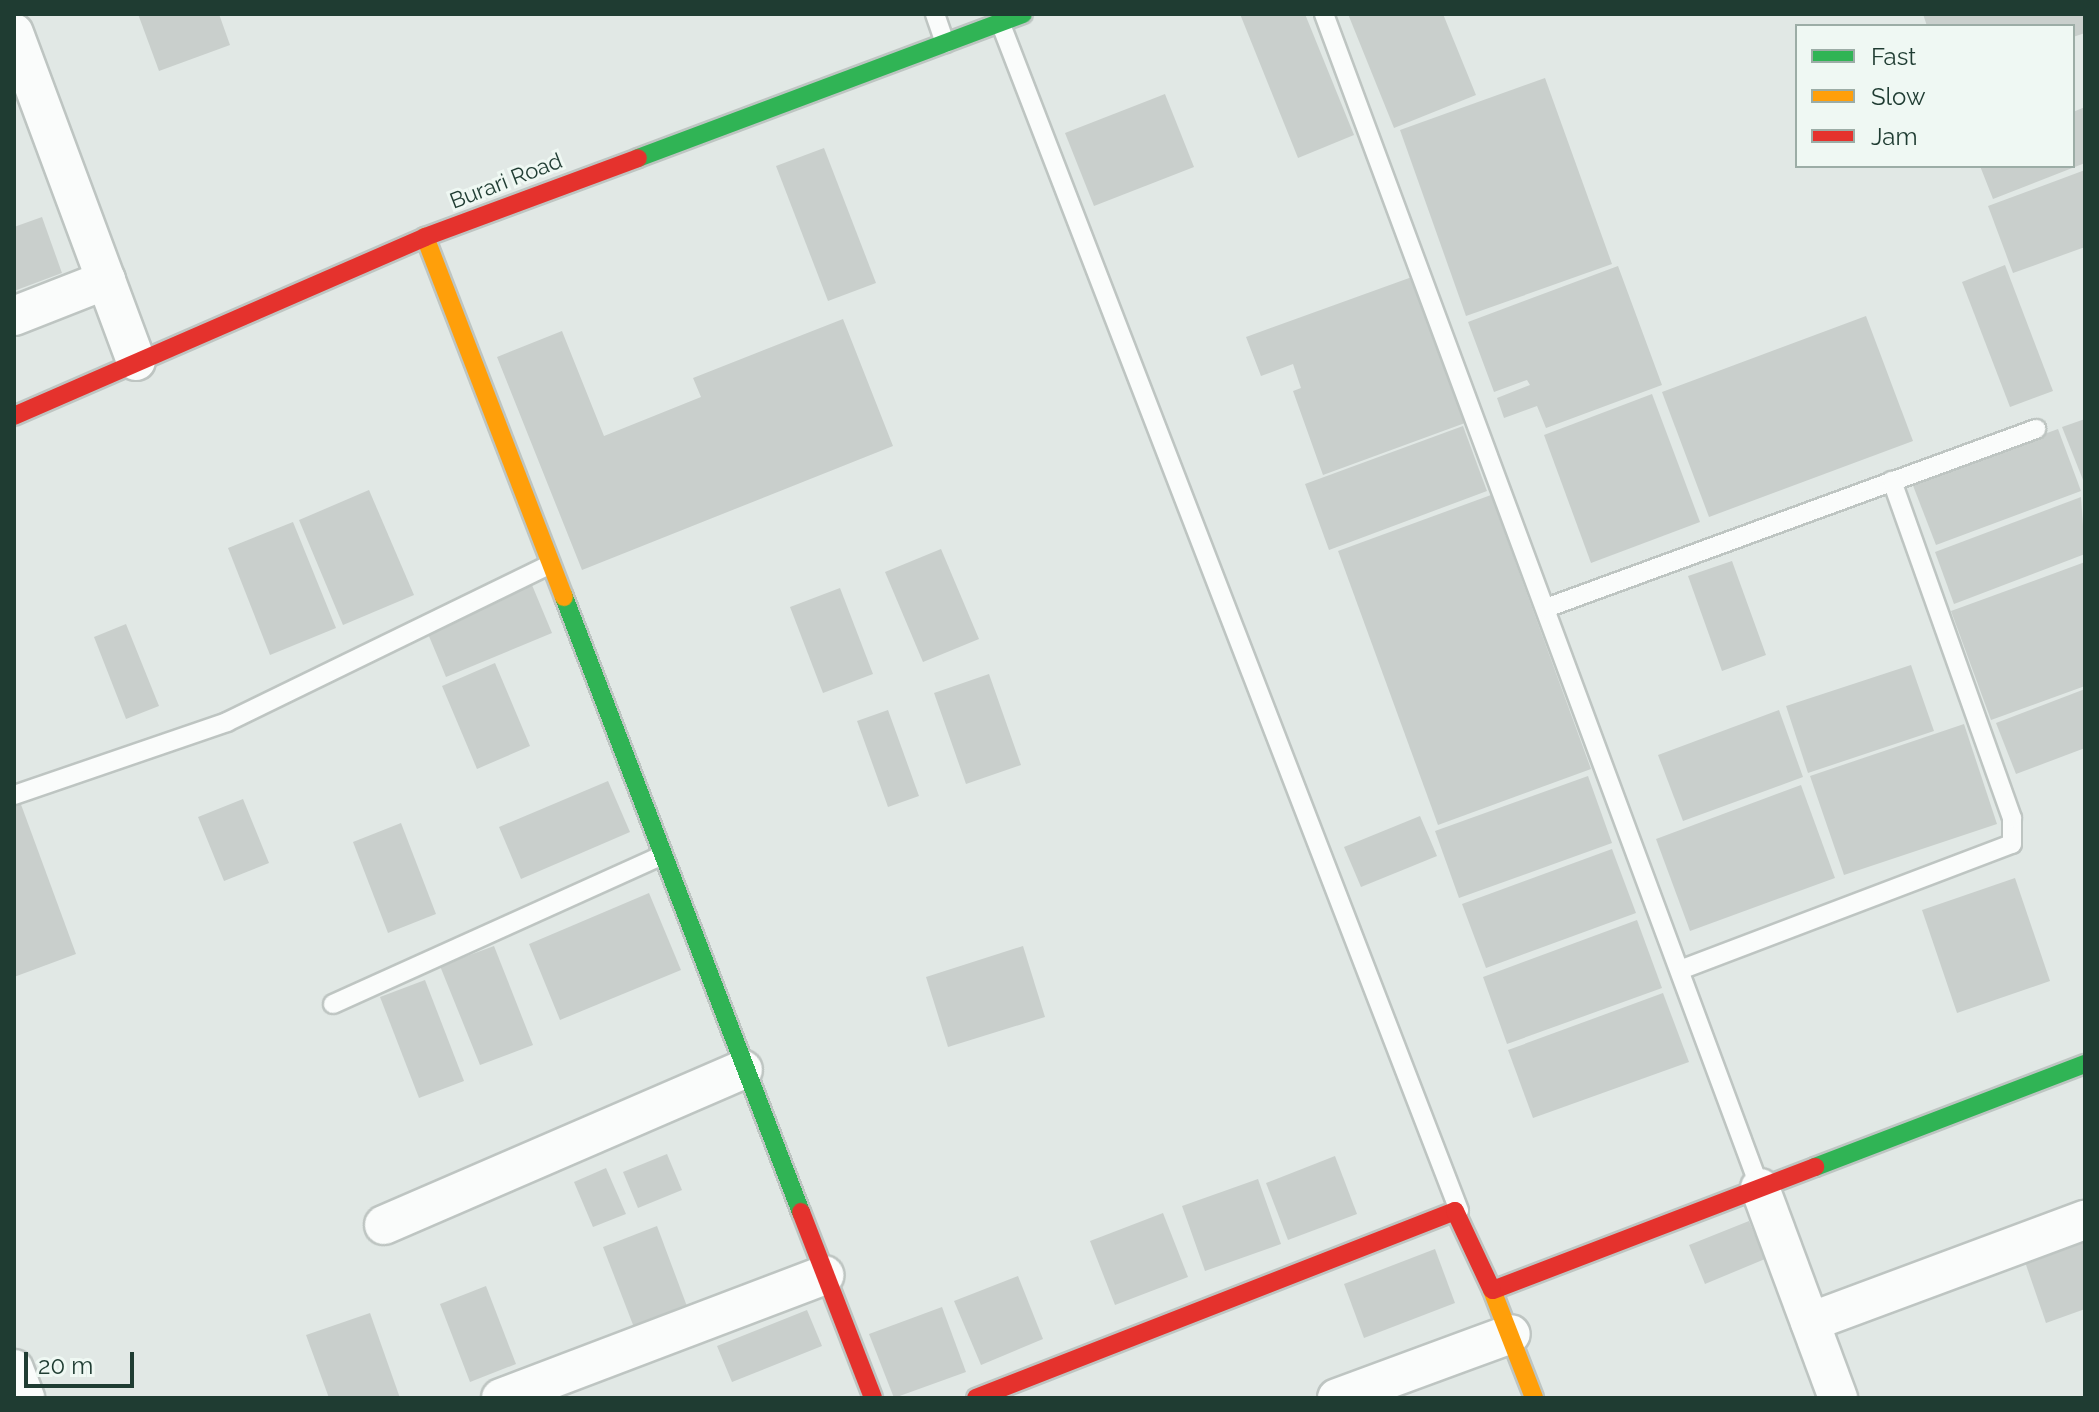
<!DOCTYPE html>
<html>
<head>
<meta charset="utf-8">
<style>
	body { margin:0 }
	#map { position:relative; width:2099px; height:1412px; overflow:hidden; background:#e1e8e5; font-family:Raleway,sans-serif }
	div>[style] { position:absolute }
	.building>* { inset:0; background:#c9cfcc }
	.roads { filter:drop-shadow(2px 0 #bec5c2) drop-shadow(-2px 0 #bec5c2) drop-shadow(0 2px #bec5c2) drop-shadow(0 -2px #bec5c2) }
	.lane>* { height:18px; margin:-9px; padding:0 9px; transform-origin:9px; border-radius:9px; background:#fafcfb }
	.street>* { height:38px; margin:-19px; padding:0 19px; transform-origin:19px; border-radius:19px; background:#fafcfb }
	.fast>* { height:18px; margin:-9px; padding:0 9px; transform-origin:9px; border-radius:9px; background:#30b455 }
	.slow>* { height:18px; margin:-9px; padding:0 9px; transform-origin:9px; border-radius:9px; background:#ff9f0a }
	.jam>* { height:18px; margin:-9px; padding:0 9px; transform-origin:9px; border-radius:9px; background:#e5322d }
	span { translate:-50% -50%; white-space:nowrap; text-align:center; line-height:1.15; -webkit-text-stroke:6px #eff8f3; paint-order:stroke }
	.street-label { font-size:22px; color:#1f3c32 }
	.frame { position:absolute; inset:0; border:16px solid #1f3c32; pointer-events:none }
	.legend { position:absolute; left:1795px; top:24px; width:280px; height:144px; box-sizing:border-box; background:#eff8f3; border:2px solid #9cada6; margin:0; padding:10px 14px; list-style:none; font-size:24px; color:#1f3c32 }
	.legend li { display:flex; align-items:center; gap:16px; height:40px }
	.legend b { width:40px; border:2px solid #9cada6 }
	.scale { position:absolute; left:24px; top:1352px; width:110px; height:36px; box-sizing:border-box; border:4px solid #1f3c32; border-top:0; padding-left:10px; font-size:24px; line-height:28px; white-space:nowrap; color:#1f3c32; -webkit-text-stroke:6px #eff8f3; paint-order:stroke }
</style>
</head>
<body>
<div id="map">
	<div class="building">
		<div style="clip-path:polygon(138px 14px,219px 14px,230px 45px,159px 71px)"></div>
		<div style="clip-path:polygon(1240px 14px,1305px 14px,1354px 135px,1298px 158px)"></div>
		<div style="clip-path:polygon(1348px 14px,1443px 14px,1476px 95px,1394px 128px)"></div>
		<div style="clip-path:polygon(1923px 14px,2085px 14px,2085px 33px,2073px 37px,2073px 26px,1927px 26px)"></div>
		<div style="clip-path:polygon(1545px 78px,1612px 264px,1466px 316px,1400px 130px)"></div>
		<div style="clip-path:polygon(1165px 94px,1194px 167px,1094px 206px,1065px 133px)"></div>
		<div style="clip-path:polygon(2085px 107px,2085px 163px,1993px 199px,1980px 166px,2073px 166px,2073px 112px)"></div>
		<div style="clip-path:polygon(824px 148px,876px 283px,828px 301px,776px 166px)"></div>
		<div style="clip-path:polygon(2085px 170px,2085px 247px,2013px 273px,1988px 206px)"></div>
		<div style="clip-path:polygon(42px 217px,62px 273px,14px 291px,14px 227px)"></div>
		<div style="clip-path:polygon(2005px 265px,2053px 391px,2010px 407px,1962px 282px)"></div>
		<div style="clip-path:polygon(1618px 266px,1662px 385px,1546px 428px,1537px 406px,1504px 418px,1497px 398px,1530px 385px,1527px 380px,1494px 392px,1468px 322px)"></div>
		<div style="clip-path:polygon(1412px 277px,1465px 423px,1323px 475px,1293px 391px,1301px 388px,1293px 364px,1261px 376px,1246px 337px)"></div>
		<div style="clip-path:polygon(1866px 316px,1913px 441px,1709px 517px,1662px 392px)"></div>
		<div style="clip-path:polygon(843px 319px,893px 446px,582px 570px,497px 357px,562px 331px,604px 436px,701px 397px,693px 378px)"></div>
		<div style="clip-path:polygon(1652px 394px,1700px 522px,1591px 563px,1544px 435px)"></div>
		<div style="clip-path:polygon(2085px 419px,2085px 485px,2062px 427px)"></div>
		<div style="clip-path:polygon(1463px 426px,1487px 491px,1329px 550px,1305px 484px)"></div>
		<div style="clip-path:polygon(2058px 429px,2081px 491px,1936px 545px,1912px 483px)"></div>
		<div style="clip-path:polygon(369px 490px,414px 595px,343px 625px,299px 520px)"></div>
		<div style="clip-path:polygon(1491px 495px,1591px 769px,1438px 825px,1338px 551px)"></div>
		<div style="clip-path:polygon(2081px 497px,2085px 554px,1954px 604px,1935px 552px)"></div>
		<div style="clip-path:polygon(293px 522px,336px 628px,270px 655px,228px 548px)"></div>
		<div style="clip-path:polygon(941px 549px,979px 639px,923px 662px,885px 572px)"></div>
		<div style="clip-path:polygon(1732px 561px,1766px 655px,1722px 671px,1688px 576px)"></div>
		<div style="clip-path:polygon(2085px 562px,2085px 686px,1991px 720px,1951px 611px)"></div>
		<div style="clip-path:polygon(532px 585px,552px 633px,446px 677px,426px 629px)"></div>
		<div style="clip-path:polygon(840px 588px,873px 674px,823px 693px,790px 607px)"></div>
		<div style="clip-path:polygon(126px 624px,159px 706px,126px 719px,94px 637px)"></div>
		<div style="clip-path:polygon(495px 663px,530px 746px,477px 769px,442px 686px)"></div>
		<div style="clip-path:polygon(1911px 665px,1934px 731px,1808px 773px,1786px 706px)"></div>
		<div style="clip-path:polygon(989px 674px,1021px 765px,966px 784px,934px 693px)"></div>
		<div style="clip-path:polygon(2085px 689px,2085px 748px,2016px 774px,1996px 723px)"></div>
		<div style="clip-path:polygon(888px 710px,919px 796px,888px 807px,857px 721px)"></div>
		<div style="clip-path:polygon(1779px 710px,1803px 777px,1683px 821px,1658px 755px)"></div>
		<div style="clip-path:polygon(1964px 724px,1997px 824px,1844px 875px,1810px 776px)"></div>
		<div style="clip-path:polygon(1588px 776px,1612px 843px,1459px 898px,1435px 831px)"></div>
		<div style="clip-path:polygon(608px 781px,630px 832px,521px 879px,499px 827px)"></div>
		<div style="clip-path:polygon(1801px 785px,1835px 878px,1690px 931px,1656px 839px)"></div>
		<div style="clip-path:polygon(19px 799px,76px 954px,14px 977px,14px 801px)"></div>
		<div style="clip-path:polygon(243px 799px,269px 863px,224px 881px,198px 817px)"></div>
		<div style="clip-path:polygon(1420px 816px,1437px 856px,1361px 887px,1344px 847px)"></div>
		<div style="clip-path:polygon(401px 823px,436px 914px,388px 933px,353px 842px)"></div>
		<div style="clip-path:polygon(1612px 849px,1636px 913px,1486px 968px,1462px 904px)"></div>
		<div style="clip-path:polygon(2015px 878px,2050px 981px,1957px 1013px,1922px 910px)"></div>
		<div style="clip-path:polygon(649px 893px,681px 970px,560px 1020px,529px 944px)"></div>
		<div style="clip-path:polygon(1637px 920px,1662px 988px,1507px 1044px,1483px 977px)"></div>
		<div style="clip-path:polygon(494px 946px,533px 1045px,480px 1065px,440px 966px)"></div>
		<div style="clip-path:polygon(1023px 946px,1045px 1017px,948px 1047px,926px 977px)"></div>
		<div style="clip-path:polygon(425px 980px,464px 1081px,419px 1098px,380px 997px)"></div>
		<div style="clip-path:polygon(1663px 993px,1689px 1062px,1533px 1118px,1508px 1050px)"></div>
		<div style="clip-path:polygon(667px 1154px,682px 1190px,638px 1208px,623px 1172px)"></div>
		<div style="clip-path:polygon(1335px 1156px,1357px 1214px,1288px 1240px,1266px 1183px)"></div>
		<div style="clip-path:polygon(606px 1168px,626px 1214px,593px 1227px,574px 1182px)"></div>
		<div style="clip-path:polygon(1258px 1179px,1281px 1244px,1205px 1271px,1182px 1206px)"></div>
		<div style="clip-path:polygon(1163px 1213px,1188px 1277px,1115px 1305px,1090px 1241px)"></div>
		<div style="clip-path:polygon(1749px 1221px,1765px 1259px,1705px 1284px,1689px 1245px)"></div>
		<div style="clip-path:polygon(657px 1226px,688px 1309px,635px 1330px,603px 1247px)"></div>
		<div style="clip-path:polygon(2085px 1238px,2085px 1309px,2046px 1323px,2024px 1259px)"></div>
		<div style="clip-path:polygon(1435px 1249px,1455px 1303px,1364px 1338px,1344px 1284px)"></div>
		<div style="clip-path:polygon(1018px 1276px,1043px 1339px,981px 1365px,954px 1301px)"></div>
		<div style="clip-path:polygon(486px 1286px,516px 1364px,470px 1382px,440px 1304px)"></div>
		<div style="clip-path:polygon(942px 1307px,966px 1372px,894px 1398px,869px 1334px)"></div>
		<div style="clip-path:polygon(807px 1310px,822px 1346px,732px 1382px,717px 1346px)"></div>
		<div style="clip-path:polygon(370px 1313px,400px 1398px,329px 1398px,306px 1335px)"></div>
	</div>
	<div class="roads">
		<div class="lane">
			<div style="left:935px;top:14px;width:31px;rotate:71deg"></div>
			<div style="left:1324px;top:14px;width:1252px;rotate:69.63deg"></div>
			<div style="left:1000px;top:22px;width:1274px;rotate:68.88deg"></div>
			<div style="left:1546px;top:608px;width:522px;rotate:-20.07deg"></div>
			<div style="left:14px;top:795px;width:225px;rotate:-18.9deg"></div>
			<div style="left:227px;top:722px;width:360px;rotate:-26deg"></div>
			<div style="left:1680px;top:970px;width:355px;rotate:-20.8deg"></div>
			<div style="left:2012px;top:844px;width:26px;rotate:-90deg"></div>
			<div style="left:2012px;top:818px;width:358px;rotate:-109.6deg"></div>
			<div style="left:333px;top:1004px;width:360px;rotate:-24.3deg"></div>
		</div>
		<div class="street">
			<div style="left:14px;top:33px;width:350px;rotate:69.6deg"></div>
			<div style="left:14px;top:316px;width:99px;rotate:-21.4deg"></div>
			<div style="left:1760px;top:1188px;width:224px;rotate:69.6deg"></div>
			<div style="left:384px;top:1225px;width:391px;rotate:-23.4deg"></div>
			<div style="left:1810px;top:1322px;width:293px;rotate:-20.4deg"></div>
			<div style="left:14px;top:1369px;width:31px;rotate:69deg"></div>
			<div style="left:501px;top:1398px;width:346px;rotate:-20.8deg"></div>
			<div style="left:1337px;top:1398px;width:185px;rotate:-20.2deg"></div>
		</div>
		<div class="fast">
			<div style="left:638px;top:158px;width:411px;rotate:-20.5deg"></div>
			<div style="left:564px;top:597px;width:659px;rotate:68.93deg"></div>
			<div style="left:1815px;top:1167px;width:289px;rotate:-20.9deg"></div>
		</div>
		<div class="slow">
			<div style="left:425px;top:237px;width:386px;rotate:68.9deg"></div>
			<div style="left:1492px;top:1290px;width:116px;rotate:68.7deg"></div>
		</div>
		<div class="jam">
			<div style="left:14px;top:416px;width:448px;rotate:-23.5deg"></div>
			<div style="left:425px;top:237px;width:227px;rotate:-20.3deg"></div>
			<div style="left:801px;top:1212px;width:199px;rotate:68.8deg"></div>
			<div style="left:1493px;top:1290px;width:345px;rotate:-20.9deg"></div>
			<div style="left:976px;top:1398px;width:514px;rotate:-21.33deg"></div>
			<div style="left:1455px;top:1211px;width:87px;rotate:64.9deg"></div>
		</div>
	</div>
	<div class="street-label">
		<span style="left:506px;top:181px;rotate:-21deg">Burari Road</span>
	</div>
	<div class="frame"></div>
	<ul class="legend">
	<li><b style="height:10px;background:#30b455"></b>Fast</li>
	<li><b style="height:10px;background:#ff9f0a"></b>Slow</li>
	<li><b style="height:10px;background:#e5322d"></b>Jam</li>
	</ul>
	<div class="scale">20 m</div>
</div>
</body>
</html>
